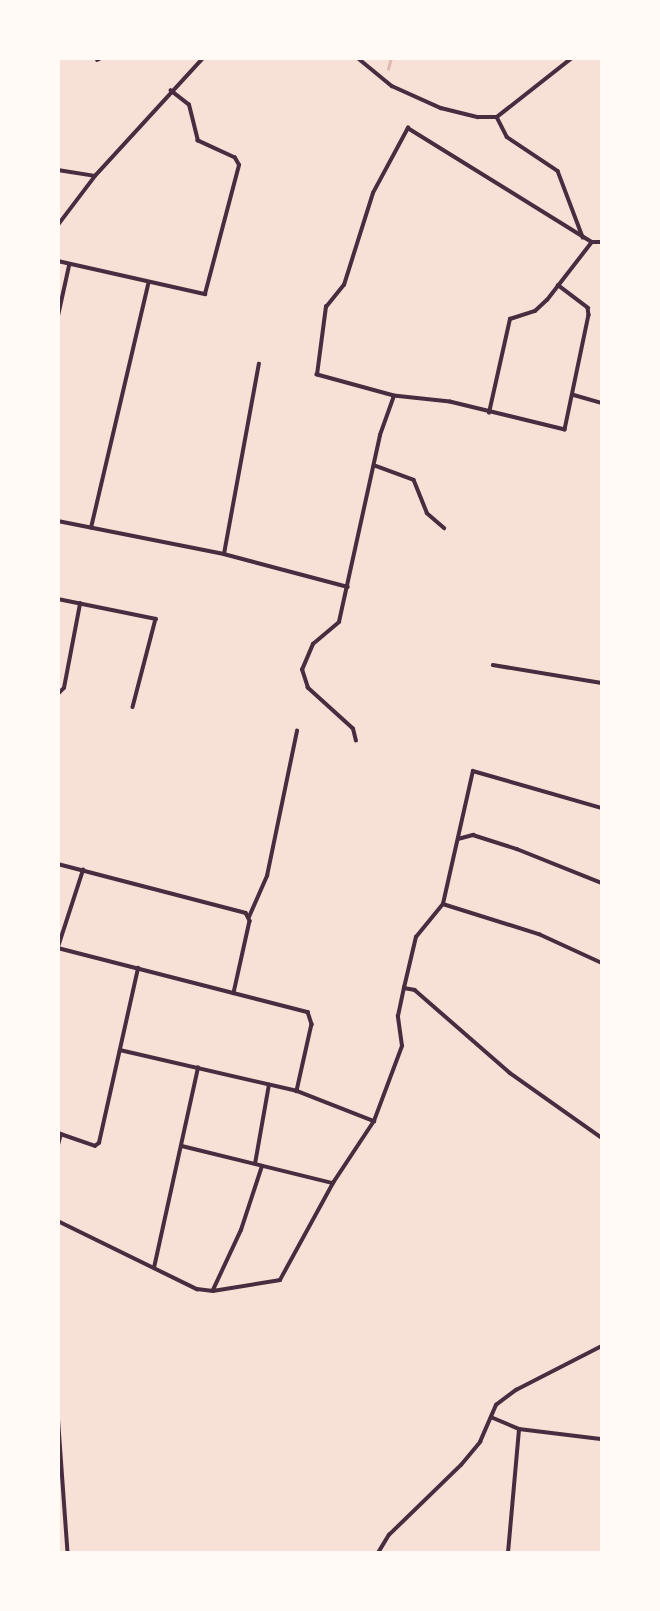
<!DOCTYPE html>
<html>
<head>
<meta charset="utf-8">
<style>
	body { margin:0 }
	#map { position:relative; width:660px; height:1611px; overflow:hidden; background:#f7e1d7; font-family:Rubik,sans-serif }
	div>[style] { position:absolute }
	.stream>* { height:2.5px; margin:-1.25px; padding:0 1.25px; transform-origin:1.25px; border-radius:1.25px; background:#dcb8b0 }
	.minor>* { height:3.5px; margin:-1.75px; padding:0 1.75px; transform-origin:1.75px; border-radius:1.75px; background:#4a2c40 }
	span { translate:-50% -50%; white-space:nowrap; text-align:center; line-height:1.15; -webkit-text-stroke:6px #fffaf5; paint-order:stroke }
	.frame { position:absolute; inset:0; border:60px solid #fffaf5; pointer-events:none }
</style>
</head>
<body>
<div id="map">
	<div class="stream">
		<div style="left:388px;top:69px;width:11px;rotate:-75deg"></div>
	</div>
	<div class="minor">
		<div style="left:358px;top:58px;width:44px;rotate:39.5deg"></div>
		<div style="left:392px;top:86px;width:54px;rotate:24.2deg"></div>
		<div style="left:441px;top:108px;width:38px;rotate:14deg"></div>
		<div style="left:478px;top:117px;width:19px"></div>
		<div style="left:497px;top:117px;width:95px;rotate:-38.2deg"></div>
		<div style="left:97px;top:60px;width:4px;rotate:-27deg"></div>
		<div style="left:497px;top:117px;width:22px;rotate:63deg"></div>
		<div style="left:507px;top:137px;width:61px;rotate:33.7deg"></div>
		<div style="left:558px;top:171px;width:71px;rotate:69.3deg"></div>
		<div style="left:58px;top:170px;width:37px;rotate:9deg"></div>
		<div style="left:58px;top:225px;width:61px;rotate:-52.9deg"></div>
		<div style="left:95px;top:176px;width:160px;rotate:-47.5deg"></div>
		<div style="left:58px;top:261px;width:151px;rotate:12.7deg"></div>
		<div style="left:205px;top:294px;width:133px;rotate:-75.2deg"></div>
		<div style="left:239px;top:165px;width:8px;rotate:-120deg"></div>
		<div style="left:235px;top:158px;width:41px;rotate:-155.3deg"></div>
		<div style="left:198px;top:141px;width:37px;rotate:-104deg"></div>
		<div style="left:189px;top:105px;width:23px;rotate:-142deg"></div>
		<div style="left:558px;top:285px;width:38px;rotate:37deg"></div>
		<div style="left:588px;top:308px;width:7px;rotate:82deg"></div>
		<div style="left:589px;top:315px;width:117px;rotate:101.8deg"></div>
		<div style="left:565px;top:430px;width:118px;rotate:-166.3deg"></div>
		<div style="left:450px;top:402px;width:56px;rotate:-173.9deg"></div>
		<div style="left:394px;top:396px;width:80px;rotate:-164.7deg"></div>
		<div style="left:317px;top:375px;width:69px;rotate:-82.5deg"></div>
		<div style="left:326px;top:307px;width:28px;rotate:-51deg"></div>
		<div style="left:344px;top:285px;width:96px;rotate:-72.5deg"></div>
		<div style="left:373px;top:193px;width:74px;rotate:-61.7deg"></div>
		<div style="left:408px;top:128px;width:216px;rotate:31.8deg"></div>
		<div style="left:592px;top:242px;width:10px"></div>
		<div style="left:58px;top:316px;width:51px;rotate:-77.6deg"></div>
		<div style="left:574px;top:395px;width:29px;rotate:16deg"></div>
		<div style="left:489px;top:413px;width:96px;rotate:-77.4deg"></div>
		<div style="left:510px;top:319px;width:26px;rotate:-18deg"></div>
		<div style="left:535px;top:311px;width:16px;rotate:-43deg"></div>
		<div style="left:547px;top:300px;width:73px;rotate:-52.2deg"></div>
		<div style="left:376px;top:466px;width:40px;rotate:20.2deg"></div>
		<div style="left:414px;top:480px;width:35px;rotate:68deg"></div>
		<div style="left:427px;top:513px;width:23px;rotate:41deg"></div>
		<div style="left:58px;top:521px;width:169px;rotate:11.2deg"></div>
		<div style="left:224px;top:554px;width:128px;rotate:14.9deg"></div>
		<div style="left:91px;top:528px;width:250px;rotate:-76.8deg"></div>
		<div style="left:224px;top:554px;width:193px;rotate:-79.6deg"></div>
		<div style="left:58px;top:599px;width:100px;rotate:11.5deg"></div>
		<div style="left:156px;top:619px;width:91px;rotate:104.6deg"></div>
		<div style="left:493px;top:665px;width:110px;rotate:9.4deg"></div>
		<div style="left:58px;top:694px;width:8px;rotate:-45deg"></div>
		<div style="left:64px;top:688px;width:86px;rotate:-79.2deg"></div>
		<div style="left:356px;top:741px;width:12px;rotate:-104deg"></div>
		<div style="left:353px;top:729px;width:61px;rotate:-137.7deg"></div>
		<div style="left:308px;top:688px;width:19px;rotate:-108deg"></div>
		<div style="left:302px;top:670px;width:28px;rotate:-67deg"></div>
		<div style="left:313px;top:644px;width:34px;rotate:-40deg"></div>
		<div style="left:339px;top:622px;width:191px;rotate:-77.6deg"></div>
		<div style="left:380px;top:435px;width:41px;rotate:-70.3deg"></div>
		<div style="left:458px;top:839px;width:16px;rotate:-15deg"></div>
		<div style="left:473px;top:835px;width:46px;rotate:17.7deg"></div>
		<div style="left:517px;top:849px;width:92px;rotate:21.8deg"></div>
		<div style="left:58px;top:864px;width:194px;rotate:14.6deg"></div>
		<div style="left:246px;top:913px;width:9px;rotate:63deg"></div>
		<div style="left:250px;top:921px;width:74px;rotate:102.5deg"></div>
		<div style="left:443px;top:904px;width:101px;rotate:17.4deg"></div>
		<div style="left:539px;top:934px;width:69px;rotate:24.7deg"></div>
		<div style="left:249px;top:917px;width:45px;rotate:-66.3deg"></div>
		<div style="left:267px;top:876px;width:148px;rotate:-78.3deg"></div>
		<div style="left:58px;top:947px;width:81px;rotate:-72deg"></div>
		<div style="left:58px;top:948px;width:258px;rotate:14.4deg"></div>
		<div style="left:308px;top:1012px;width:13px;rotate:72deg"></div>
		<div style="left:312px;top:1024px;width:69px;rotate:102.6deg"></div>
		<div style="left:404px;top:988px;width:52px;rotate:-76.8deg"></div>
		<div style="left:416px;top:937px;width:43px;rotate:-50.7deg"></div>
		<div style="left:443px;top:904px;width:136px;rotate:-77.3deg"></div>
		<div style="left:473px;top:771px;width:134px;rotate:16deg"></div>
		<div style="left:120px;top:1050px;width:182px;rotate:13deg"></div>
		<div style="left:297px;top:1091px;width:83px;rotate:21.3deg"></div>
		<div style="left:58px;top:1133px;width:39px;rotate:19deg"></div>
		<div style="left:95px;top:1146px;width:5px;rotate:-37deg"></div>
		<div style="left:99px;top:1143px;width:179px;rotate:-77.4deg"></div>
		<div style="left:58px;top:1145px;width:11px;rotate:-75deg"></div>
		<div style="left:182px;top:1146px;width:155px;rotate:13.8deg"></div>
		<div style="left:255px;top:1164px;width:80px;rotate:-80deg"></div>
		<div style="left:58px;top:1221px;width:155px;rotate:26.1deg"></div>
		<div style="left:197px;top:1289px;width:16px;rotate:7deg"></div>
		<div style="left:213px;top:1291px;width:68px;rotate:-9.3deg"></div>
		<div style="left:280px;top:1280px;width:111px;rotate:-61.3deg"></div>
		<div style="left:333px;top:1183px;width:74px;rotate:-56.5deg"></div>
		<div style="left:374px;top:1121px;width:80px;rotate:-69.5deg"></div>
		<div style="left:402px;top:1046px;width:30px;rotate:-98deg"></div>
		<div style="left:398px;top:1016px;width:29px;rotate:-78deg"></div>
		<div style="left:404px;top:988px;width:11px;rotate:10deg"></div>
		<div style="left:415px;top:990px;width:126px;rotate:41.1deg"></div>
		<div style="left:510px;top:1073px;width:113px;rotate:35.2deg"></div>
		<div style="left:154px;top:1268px;width:205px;rotate:-77.6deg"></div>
		<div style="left:213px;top:1290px;width:66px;rotate:-65deg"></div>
		<div style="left:241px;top:1230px;width:67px;rotate:-71.8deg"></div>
		<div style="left:58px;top:1413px;width:140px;rotate:85.9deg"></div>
		<div style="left:491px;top:1417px;width:30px;rotate:23deg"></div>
		<div style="left:519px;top:1429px;width:84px;rotate:6.9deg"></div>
		<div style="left:378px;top:1553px;width:21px;rotate:-59deg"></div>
		<div style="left:389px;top:1535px;width:100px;rotate:-44.2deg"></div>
		<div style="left:461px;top:1465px;width:30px;rotate:-50deg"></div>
		<div style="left:480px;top:1442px;width:40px;rotate:-66.6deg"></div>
		<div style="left:496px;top:1405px;width:25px;rotate:-37deg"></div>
		<div style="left:516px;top:1390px;width:97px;rotate:-27.1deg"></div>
		<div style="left:508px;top:1553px;width:124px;rotate:-84.9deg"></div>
	</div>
	<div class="frame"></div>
</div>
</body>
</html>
